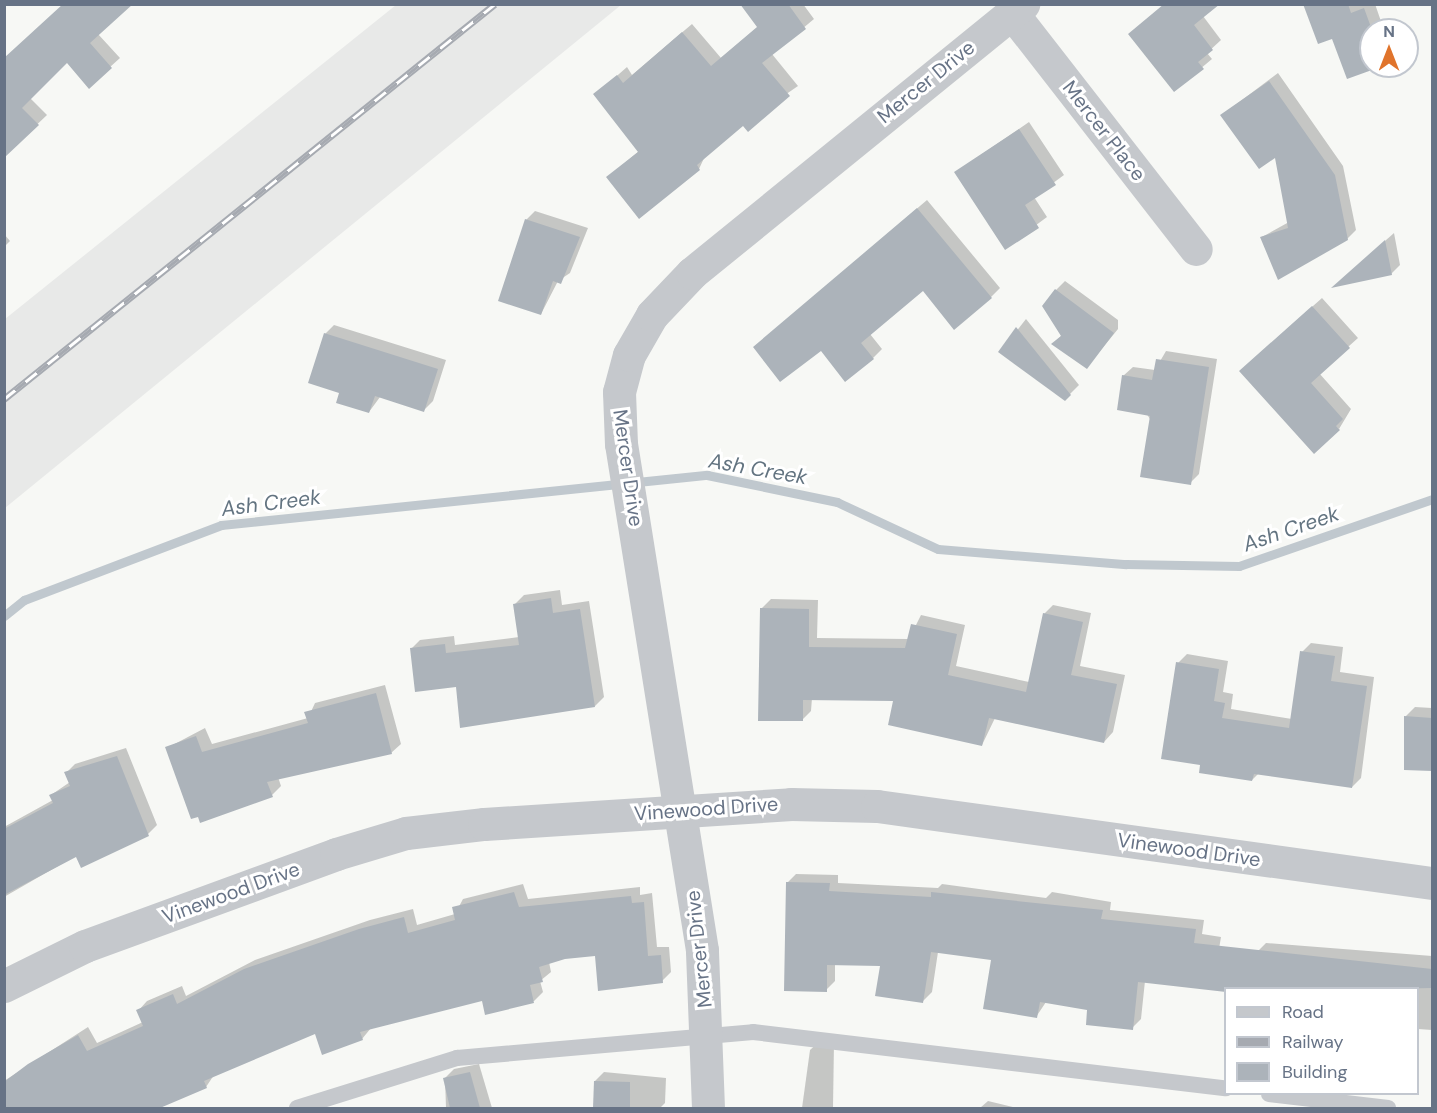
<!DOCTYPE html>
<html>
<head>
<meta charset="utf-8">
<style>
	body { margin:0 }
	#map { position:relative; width:1437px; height:1113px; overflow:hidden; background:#f7f8f5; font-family:"DM Sans",sans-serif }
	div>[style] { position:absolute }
	.built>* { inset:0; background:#e8e9e8 }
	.shadow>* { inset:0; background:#0003 }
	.stream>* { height:9px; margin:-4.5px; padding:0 4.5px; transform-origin:4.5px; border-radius:4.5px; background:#c0c8ce }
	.building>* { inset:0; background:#acb3ba }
	.service>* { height:16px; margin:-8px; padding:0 8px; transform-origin:8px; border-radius:8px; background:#c5c8cc }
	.minor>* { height:33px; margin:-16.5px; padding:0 16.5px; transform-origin:16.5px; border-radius:16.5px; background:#c5c8cc }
	.rail>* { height:7px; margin-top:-3.5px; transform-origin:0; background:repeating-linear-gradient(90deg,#fff 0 14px,#a6aab1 0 28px); box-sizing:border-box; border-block:2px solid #a6aab1 }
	span { translate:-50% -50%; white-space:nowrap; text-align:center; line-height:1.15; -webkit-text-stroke:6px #fff; paint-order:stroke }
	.street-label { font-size:20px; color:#677386 }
	.water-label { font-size:21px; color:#637481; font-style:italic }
	.frame { position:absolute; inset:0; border:6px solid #677386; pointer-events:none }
	.legend { position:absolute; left:1224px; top:987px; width:195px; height:108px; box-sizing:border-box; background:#fff; border:2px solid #c2c7cf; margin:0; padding:8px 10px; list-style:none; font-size:18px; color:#677386 }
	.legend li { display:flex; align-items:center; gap:12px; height:30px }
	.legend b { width:30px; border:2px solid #c2c7cf }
	.north { position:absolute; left:1359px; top:18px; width:60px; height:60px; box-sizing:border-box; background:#fff; border:2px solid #c2c7cf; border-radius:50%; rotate:0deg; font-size:16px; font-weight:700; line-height:24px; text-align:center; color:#677386 }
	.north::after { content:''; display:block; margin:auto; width:21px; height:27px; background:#e0742c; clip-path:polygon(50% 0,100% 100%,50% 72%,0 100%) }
</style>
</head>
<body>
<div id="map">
	<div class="built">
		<div style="clip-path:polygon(396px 5px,621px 5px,5px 508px,5px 319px)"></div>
	</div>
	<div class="shadow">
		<div style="clip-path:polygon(742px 4px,803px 4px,814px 19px,772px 54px,798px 86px,743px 124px,705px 156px,699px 169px,608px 177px,639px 151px,595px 95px,627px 67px,632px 75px,692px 24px,721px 58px,759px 26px)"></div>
		<div style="clip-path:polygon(1305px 4px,1375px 4px,1384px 30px,1371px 30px,1371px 66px,1379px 66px,1348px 77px,1333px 37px)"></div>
		<div style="clip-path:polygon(1203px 16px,1221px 40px,1207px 53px,1212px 59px,1175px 90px,1139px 25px)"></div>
		<div style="clip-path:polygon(98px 34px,120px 58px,89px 86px,67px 61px,30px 98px,47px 115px,4px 156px,4px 58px)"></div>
		<div style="clip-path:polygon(1278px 73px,1343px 166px,1356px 230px,1347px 239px,1262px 237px,1289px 222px,1276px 156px,1222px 115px)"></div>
		<div style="clip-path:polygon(1029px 122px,1064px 175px,1034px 197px,1047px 217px,1005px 248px,956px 172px)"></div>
		<div style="clip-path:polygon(927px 200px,1000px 288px,991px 297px,923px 289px,870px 334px,882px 349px,873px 358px,821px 349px,755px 347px)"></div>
		<div style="clip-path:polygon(535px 211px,588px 228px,570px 273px,558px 281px,541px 314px,526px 220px)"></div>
		<div style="clip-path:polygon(1394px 233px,1400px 265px,1391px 274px,1342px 279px)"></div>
		<div style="clip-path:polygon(4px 234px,10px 241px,4px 247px)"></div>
		<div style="clip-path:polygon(1065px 281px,1118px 320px,1118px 329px,1087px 367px,1054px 343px,1062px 335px,1056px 290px)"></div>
		<div style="clip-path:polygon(1322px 298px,1358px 338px,1319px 373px,1351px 409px,1339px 429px,1250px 362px)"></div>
		<div style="clip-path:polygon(1026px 319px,1079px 385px,1065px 399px,1000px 352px)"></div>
		<div style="clip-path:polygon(334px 325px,446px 360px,433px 401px,424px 410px,380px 397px,369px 412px,341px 392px,325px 334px)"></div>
		<div style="clip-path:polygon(1166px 351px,1217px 359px,1199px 474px,1190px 483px,1123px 376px,1133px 367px,1155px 370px)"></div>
		<div style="clip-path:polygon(560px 590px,562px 605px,589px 601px,604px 697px,595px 706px,457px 686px,411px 649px,420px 640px,454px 636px,455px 645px,519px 637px,514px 605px,524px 595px)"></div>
		<div style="clip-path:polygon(771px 599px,818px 600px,817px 638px,909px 639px,921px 615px,965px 625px,956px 666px,1029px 682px,1044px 614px,1053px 605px,1091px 613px,1080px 666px,1125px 675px,1113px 732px,1104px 742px,995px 718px,982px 745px,895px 700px,812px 698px,811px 711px,802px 720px,762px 608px)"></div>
		<div style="clip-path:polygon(1311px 643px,1343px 647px,1340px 672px,1374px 677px,1361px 778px,1352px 787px,1259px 773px,1252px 780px,1201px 764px,1178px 663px,1187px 654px,1228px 661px,1223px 692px,1233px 694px,1231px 709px,1292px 719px,1302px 652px)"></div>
		<div style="clip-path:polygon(385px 685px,401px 744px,391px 753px,278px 777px,281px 786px,272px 795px,167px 748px,205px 728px,212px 744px,308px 718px,315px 703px)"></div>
		<div style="clip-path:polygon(1415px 707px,1432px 708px,1432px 769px,1405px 769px,1406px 716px)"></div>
		<div style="clip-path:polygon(126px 748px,157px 825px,148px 834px,77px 855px,4px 897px,4px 827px,53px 800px,51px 795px,70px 782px,66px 773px,75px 764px)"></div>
		<div style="clip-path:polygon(796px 874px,838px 875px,838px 883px,938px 888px,942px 884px,1046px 898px,1052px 892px,1111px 902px,1110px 910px,1204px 920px,1202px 934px,1221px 937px,1214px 979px,1145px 981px,1141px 1019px,1132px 1028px,1089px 1008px,1046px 1002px,1036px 1017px,992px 959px,938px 952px,932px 992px,923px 1001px,881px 964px,835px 963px,835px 981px,826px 990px,787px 883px)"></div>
		<div style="clip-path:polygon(523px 884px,528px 899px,640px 887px,640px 895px,652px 893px,657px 947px,669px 947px,671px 972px,662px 981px,596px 955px,565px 957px,549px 962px,551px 972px,540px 981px,543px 992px,534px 1001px,483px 999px,371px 1028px,362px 1039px,316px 1032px,214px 1075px,206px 1087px,156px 1108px,146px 1103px,137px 1108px,4px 1108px,4px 1081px,88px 1027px,97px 1043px,143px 1022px,138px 1011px,147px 1001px,182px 986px,186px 996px,255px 960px,370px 920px,413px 909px,417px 925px,455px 914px,463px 899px)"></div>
		<div style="clip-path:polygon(1266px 943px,1432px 956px,1432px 1073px,1432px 1030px,1418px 1029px,1418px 988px,1251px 988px,1257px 952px)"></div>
		<div style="clip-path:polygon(820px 1041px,834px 1042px,833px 1108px,802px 1108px,810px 1050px)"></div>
		<div style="clip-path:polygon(479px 1064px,492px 1108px,446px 1108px,445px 1078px,454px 1069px)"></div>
		<div style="clip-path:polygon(604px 1072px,666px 1078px,665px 1103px,660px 1108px,595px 1108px,595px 1081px)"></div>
		<div style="clip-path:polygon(988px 1101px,1017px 1108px,980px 1108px)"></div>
	</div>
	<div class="stream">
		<div style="left:4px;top:616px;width:26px;rotate:-39deg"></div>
		<div style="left:24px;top:600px;width:211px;rotate:-20.8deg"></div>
		<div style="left:221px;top:525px;width:489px;rotate:-5.9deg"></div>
		<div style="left:707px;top:475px;width:133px;rotate:11.7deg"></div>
		<div style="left:837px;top:502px;width:111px;rotate:25deg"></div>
		<div style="left:938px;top:549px;width:189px;rotate:4.6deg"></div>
		<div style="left:1126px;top:564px;width:113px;rotate:1deg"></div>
		<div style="left:1239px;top:566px;width:204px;rotate:-19.1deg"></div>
	</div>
	<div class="building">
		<div style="clip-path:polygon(63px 4px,133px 4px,90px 43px,112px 68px,89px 89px,67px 63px,22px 108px,39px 125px,4px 158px,4px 58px)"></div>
		<div style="clip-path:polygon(740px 4px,788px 4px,806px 29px,762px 63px,790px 96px,748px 132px,743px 126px,697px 165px,700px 170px,639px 219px,606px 177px,638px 152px,593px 94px,617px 75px,623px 83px,682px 32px,711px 66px,757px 27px)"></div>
		<div style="clip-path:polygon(1164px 4px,1220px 4px,1194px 25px,1213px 50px,1198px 62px,1204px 69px,1174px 92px,1128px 34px)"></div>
		<div style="clip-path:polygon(1303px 4px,1348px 4px,1351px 13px,1364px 8px,1372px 30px,1371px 66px,1383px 66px,1347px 79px,1332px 39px,1318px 44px)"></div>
		<div style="clip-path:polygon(1269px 81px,1335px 175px,1348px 240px,1278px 280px,1260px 237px,1288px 228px,1275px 158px,1259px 169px,1220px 115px)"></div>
		<div style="clip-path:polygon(1019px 129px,1056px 185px,1025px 205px,1039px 228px,1005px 250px,954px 172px)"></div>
		<div style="clip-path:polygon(917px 208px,992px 298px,954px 330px,923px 291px,861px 343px,874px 359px,845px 382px,821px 351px,780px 382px,753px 347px)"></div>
		<div style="clip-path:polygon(525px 219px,580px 237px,561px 284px,553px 281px,541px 315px,498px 301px)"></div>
		<div style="clip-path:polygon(1385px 240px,1392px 275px,1331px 288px)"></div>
		<div style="clip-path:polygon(1055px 289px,1114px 333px,1087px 369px,1051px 344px,1061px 336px,1042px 306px)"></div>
		<div style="clip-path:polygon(1312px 306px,1350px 348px,1311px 383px,1343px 419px,1336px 426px,1340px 430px,1314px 454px,1239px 371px)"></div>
		<div style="clip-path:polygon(1016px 327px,1071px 395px,1065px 401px,998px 352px)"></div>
		<div style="clip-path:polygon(324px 333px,438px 369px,424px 412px,375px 396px,369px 413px,336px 403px,339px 393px,308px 383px)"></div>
		<div style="clip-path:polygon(1156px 359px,1209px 367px,1191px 485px,1140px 477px,1150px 416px,1117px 410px,1122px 375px,1152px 380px)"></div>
		<div style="clip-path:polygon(551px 598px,553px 613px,580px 609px,595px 707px,460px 728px,456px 687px,415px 692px,410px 648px,445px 644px,446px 653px,519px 645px,513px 604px)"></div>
		<div style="clip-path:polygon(760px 608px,809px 609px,809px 647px,905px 648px,911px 624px,957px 634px,948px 675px,1026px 692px,1043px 613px,1083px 622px,1071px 675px,1117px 684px,1104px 743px,989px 718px,982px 746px,888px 725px,893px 701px,803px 700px,803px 721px,758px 721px)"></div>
		<div style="clip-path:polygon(1300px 651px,1335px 656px,1331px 681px,1367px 686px,1352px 788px,1254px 774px,1252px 781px,1199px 773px,1200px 765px,1161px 759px,1176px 662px,1219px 669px,1214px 701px,1225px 703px,1222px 718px,1289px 728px)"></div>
		<div style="clip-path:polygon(376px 693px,392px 754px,267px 782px,273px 797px,200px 823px,198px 817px,191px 819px,165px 747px,196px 736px,202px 752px,308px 723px,304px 712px)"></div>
		<div style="clip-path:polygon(1404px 716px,1432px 718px,1432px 771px,1404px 770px)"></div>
		<div style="clip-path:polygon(117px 756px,149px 836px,81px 868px,76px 857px,4px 895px,4px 829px,53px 803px,49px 795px,70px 786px,64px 772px)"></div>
		<div style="clip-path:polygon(786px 882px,830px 883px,829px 891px,931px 897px,931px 892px,1103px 910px,1101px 919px,1196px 929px,1194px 943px,1432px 969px,1432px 988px,1226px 992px,1138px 982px,1133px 1030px,1086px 1025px,1087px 1010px,1040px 1002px,1037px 1018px,983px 1009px,991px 960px,931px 952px,923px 1003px,875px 996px,880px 966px,827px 965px,827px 992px,784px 991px)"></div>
		<div style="clip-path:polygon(514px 892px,519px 907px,631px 896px,632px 903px,644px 902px,648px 956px,661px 955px,663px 983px,598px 991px,595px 956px,565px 959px,539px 967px,543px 982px,530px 985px,534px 1003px,485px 1015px,482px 1001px,360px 1032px,363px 1040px,322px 1055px,315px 1034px,204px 1081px,207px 1088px,160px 1108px,4px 1108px,4px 1082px,28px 1064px,78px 1035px,87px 1051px,143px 1026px,136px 1010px,173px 994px,177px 1004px,244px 969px,359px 929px,404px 917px,408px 933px,455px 920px,452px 907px)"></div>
		<div style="clip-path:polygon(470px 1072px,480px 1108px,450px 1108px,443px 1078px)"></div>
		<div style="clip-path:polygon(594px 1081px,630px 1082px,630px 1108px,593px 1108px)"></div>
	</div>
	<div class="service">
		<div style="left:1269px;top:1094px;width:120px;rotate:6.7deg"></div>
		<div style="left:297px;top:1108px;width:168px;rotate:-17.4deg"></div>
		<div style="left:457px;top:1058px;width:297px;rotate:-5deg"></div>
		<div style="left:753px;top:1032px;width:476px;rotate:6.8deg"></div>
	</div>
	<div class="minor">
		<div style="left:1012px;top:13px;width:299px;rotate:52.1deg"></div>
		<div style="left:4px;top:986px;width:90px;rotate:-26.3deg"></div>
		<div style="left:85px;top:946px;width:267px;rotate:-20.1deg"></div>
		<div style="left:336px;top:854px;width:73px;rotate:-16.7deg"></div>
		<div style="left:406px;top:833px;width:79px;rotate:-6.6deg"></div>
		<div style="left:484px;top:824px;width:308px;rotate:-3.7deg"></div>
		<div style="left:791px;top:804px;width:86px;rotate:1.3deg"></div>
		<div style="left:877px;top:806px;width:560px;rotate:7.9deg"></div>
		<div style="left:708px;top:1108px;width:158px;rotate:-92.2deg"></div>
		<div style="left:702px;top:950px;width:512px;rotate:-99.09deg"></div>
		<div style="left:621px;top:444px;width:52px;rotate:-92.2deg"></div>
		<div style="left:619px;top:392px;width:38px;rotate:-75deg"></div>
		<div style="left:629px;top:355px;width:46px;rotate:-60.1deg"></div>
		<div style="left:652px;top:315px;width:58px;rotate:-46.4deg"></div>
		<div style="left:692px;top:273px;width:427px;rotate:-39.1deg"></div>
	</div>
	<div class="rail">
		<div style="left:4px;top:399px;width:630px;rotate:-38.82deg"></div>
	</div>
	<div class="street-label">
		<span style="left:926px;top:82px;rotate:-39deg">Mercer Drive</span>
		<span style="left:1104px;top:131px;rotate:52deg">Mercer Place</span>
		<span style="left:628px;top:468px;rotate:82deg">Mercer Drive</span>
		<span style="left:706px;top:809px;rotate:-4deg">Vinewood Drive</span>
		<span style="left:1189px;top:850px;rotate:8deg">Vinewood Drive</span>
		<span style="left:231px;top:893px;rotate:-20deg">Vinewood Drive</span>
		<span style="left:699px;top:949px;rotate:-96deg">Mercer Drive</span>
	</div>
	<div class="water-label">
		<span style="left:758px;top:469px;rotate:10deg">Ash Creek</span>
		<span style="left:271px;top:503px;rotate:-7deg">Ash Creek</span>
		<span style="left:1291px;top:529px;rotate:-19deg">Ash Creek</span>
	</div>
	<div class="frame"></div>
	<ul class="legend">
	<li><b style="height:8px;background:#c5c8cc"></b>Road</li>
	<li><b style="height:8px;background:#a6aab1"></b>Railway</li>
	<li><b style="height:16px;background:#acb3ba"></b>Building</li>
	</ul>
	<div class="north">N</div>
</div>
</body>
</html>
